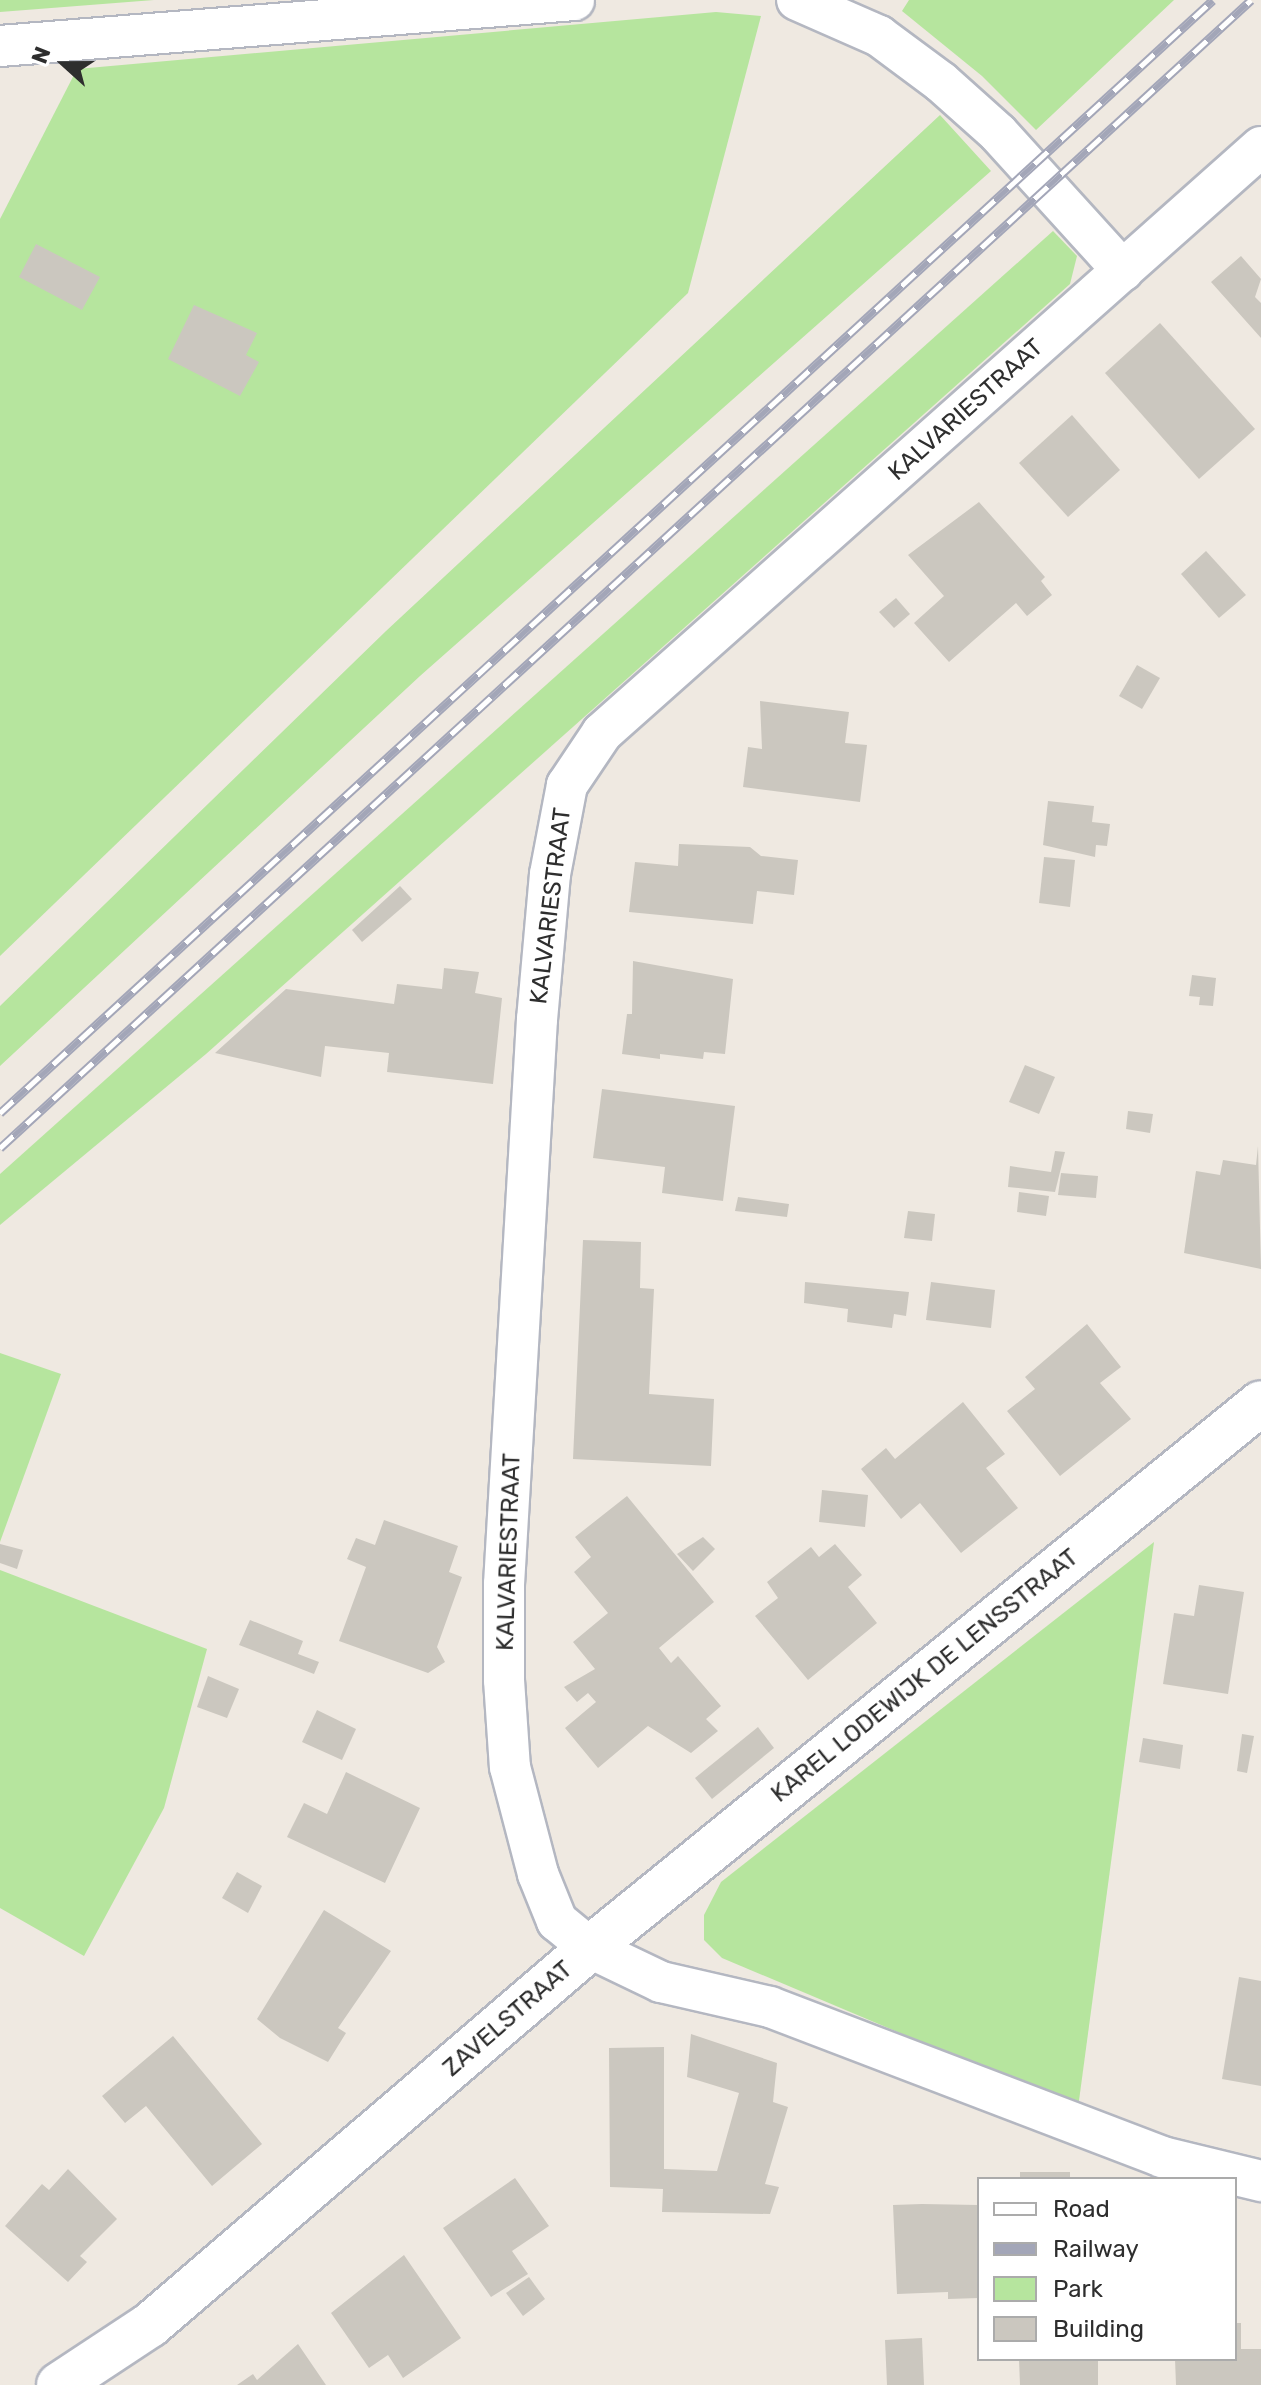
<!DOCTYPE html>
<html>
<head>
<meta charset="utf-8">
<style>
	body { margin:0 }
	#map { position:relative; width:1261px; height:2385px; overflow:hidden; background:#efe9e1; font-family:Rubik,sans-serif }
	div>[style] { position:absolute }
	.green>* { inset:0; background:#b6e59e }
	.building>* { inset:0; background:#cbc7bf }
	.roads { filter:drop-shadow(2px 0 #b4b7c1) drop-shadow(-2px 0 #b4b7c1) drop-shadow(0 2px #b4b7c1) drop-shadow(0 -2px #b4b7c1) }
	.street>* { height:40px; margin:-20px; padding:0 20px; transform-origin:20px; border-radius:20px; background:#fff }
	.secondary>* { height:44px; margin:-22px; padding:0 22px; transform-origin:22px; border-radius:22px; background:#fff }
	.rail>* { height:9px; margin-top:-4.5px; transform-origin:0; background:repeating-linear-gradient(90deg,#fff 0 18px,#a3a6b8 0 36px); box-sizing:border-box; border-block:2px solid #a3a6b8 }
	span { translate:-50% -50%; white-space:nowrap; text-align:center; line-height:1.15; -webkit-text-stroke:6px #fff; paint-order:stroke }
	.street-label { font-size:24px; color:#2e2e2e }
	.legend { position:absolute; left:977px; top:2177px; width:260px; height:184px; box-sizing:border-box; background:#fff; border:2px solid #ababab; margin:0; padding:10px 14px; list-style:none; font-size:24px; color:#2e2e2e }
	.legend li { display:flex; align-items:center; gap:16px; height:40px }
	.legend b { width:40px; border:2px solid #ababab }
	.north { position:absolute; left:24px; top:24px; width:80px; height:80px; -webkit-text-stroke:6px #fff; paint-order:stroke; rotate:291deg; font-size:22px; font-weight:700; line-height:32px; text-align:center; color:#2e2e2e }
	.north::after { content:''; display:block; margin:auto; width:28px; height:36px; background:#2e2e2e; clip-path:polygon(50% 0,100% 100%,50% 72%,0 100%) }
</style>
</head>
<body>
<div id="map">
	<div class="green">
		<div style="clip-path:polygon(0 0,154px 0,0 12px)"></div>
		<div style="clip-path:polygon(909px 0,1174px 0,1036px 130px,982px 76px,902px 11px)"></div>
		<div style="clip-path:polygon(716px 12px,761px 16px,688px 293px,0 956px,0 219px,77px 69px)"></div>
		<div style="clip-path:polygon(940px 115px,991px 171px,420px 676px,0 1066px,0 1006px,386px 631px)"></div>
		<div style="clip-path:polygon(1053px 231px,1077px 256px,1070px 284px,206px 1054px,0 1225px,0 1174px)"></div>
		<div style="clip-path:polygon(0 1353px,61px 1374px,0 1542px)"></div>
		<div style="clip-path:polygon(1154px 1542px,1078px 2108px,722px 1958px,704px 1940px,704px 1915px,721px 1882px)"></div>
		<div style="clip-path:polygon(0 1570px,207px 1649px,164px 1808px,84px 1956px,0 1908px)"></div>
	</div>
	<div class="building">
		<div style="clip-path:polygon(36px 244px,100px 277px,82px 310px,19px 277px)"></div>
		<div style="clip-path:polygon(1241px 256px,1261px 279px,1255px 297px,1261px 303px,1261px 338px,1211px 282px)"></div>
		<div style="clip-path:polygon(194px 305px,257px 333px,246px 355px,259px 362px,240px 396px,168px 359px)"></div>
		<div style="clip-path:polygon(1160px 323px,1255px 429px,1199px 479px,1105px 373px)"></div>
		<div style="clip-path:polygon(1072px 415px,1120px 470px,1068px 517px,1019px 463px)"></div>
		<div style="clip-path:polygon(979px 502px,1045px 577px,1041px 581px,1052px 595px,1027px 616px,1016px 603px,949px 662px,914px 623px,944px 596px,908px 555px)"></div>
		<div style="clip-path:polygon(1206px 551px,1246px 595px,1219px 618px,1181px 574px)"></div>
		<div style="clip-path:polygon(896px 598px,910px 614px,894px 628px,879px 612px)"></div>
		<div style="clip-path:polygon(1137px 665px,1160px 678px,1142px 709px,1119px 696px)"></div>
		<div style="clip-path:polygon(760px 701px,849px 712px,845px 743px,867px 745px,860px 802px,743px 787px,748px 747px,762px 749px)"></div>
		<div style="clip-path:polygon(1048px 801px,1094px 806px,1092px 822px,1110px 824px,1107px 846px,1096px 845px,1095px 857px,1043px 845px)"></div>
		<div style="clip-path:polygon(679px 844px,750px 847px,761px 856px,798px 860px,794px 895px,757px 891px,753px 924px,629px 912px,635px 862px,678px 866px)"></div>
		<div style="clip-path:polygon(1044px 857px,1075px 860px,1070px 907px,1039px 903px)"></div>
		<div style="clip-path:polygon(400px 886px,412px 899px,362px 942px,352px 930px)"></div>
		<div style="clip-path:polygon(633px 961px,733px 979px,725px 1054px,704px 1052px,703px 1059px,660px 1054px,660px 1059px,622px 1054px,627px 1014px,632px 1014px)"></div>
		<div style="clip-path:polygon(444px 968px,479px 972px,475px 993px,502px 998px,493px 1084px,387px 1072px,389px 1053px,325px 1046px,321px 1077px,215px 1053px,286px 989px,394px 1004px,397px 984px,442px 989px)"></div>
		<div style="clip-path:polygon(1192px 975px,1216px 978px,1213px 1006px,1199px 1005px,1200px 997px,1189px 996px)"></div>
		<div style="clip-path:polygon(1025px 1065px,1055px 1077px,1039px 1114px,1009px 1102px)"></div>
		<div style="clip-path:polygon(602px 1089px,735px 1106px,723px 1201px,662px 1193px,665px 1167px,593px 1158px)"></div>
		<div style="clip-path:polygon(1128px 1111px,1153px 1114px,1150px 1133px,1126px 1129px)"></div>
		<div style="clip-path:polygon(1258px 1146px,1261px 1269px,1184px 1253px,1196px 1171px,1220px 1175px,1223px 1160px,1256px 1165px)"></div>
		<div style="clip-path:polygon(1055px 1151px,1065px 1152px,1055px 1192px,1008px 1187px,1010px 1166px,1051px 1172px)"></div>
		<div style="clip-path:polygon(1061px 1173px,1098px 1176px,1096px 1198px,1058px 1195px)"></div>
		<div style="clip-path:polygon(1019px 1192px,1049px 1196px,1046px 1216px,1017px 1212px)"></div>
		<div style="clip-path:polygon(738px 1197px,789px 1204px,787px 1217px,735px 1211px)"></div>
		<div style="clip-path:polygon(908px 1211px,935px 1214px,932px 1241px,904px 1238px)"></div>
		<div style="clip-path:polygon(583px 1240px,641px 1242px,640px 1288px,654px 1289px,649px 1394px,714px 1399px,711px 1466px,573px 1459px)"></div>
		<div style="clip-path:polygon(805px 1282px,909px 1292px,906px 1316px,894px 1314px,892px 1328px,847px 1322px,848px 1309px,804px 1303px)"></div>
		<div style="clip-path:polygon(931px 1282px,995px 1290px,991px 1328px,926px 1320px)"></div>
		<div style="clip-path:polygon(1087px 1324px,1121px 1367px,1100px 1383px,1131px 1419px,1060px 1476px,1007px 1411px,1035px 1389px,1025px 1377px)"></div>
		<div style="clip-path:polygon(963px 1402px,1005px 1454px,986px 1468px,1018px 1508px,961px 1553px,920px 1503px,901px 1519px,861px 1469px,886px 1448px,895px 1459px)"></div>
		<div style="clip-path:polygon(822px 1490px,868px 1495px,865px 1527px,819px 1522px)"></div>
		<div style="clip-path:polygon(627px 1496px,714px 1602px,659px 1648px,671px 1663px,678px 1656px,721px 1706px,706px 1719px,718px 1731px,691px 1753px,648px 1726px,598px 1768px,565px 1728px,596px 1702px,588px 1693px,577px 1702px,564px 1687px,595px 1669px,573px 1642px,608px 1613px,574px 1572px,591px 1557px,575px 1537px)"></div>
		<div style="clip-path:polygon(384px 1520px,458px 1546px,449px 1572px,462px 1577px,437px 1647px,445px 1662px,428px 1673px,339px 1641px,366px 1567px,347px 1559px,356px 1538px,375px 1545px)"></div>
		<div style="clip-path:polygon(703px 1537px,715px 1549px,693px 1571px,677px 1554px)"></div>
		<div style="clip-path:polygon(0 1544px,23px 1550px,17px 1569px,0 1563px)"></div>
		<div style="clip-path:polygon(835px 1544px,862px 1575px,848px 1587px,877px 1623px,808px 1680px,755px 1616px,778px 1598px,767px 1582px,811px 1547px,819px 1557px)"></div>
		<div style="clip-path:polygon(1199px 1585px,1244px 1592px,1228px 1694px,1163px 1684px,1174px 1613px,1194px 1616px)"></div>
		<div style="clip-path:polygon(250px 1620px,303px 1641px,298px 1654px,319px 1662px,314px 1674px,239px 1645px)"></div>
		<div style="clip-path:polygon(208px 1676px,239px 1689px,227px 1718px,197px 1707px)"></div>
		<div style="clip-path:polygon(317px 1710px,356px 1729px,342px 1760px,302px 1742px)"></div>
		<div style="clip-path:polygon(758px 1727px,774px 1748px,712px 1799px,695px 1778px)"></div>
		<div style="clip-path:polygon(1242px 1734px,1254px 1736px,1247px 1773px,1237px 1771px)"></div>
		<div style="clip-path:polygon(1143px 1738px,1183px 1745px,1180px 1769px,1139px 1762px)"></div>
		<div style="clip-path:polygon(346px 1772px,420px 1808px,385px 1883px,287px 1837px,304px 1803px,327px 1814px)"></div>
		<div style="clip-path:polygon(237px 1872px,262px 1886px,248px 1913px,222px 1898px)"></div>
		<div style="clip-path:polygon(324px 1910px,391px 1951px,338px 2028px,346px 2033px,328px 2062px,280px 2038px,257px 2019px)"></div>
		<div style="clip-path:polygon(1239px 1977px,1261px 1981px,1261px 2086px,1222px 2079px)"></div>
		<div style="clip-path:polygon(691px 2034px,777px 2063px,773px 2102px,788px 2107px,765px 2184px,779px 2187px,770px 2214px,662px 2212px,663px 2189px,610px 2187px,609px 2048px,664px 2047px,664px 2169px,717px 2171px,739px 2093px,687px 2077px)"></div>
		<div style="clip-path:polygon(173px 2036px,262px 2144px,212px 2186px,146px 2106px,125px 2123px,102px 2096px)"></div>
		<div style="clip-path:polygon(68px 2169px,117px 2219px,80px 2256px,87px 2262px,68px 2282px,5px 2226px,42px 2184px,49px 2190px)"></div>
		<div style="clip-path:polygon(1020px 2172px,1070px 2172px,1070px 2179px,1020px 2179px)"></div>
		<div style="clip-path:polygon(515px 2178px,549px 2226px,512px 2251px,528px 2274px,491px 2297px,443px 2228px)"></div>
		<div style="clip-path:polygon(922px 2204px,978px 2205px,979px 2298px,948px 2299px,948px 2292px,897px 2294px,893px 2205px)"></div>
		<div style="clip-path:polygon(404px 2255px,461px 2338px,403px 2378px,388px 2355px,369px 2368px,331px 2313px)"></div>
		<div style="clip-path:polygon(529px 2277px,545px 2299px,523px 2316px,506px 2293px)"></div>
		<div style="clip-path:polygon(1235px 2323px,1241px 2323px,1241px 2349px,1261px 2349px,1261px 2385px,1176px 2385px,1175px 2359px,1235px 2359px)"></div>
		<div style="clip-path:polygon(922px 2338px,924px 2385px,887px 2385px,885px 2340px)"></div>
		<div style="clip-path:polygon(298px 2344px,326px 2385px,237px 2385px,253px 2374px,257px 2380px)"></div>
		<div style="clip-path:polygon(1019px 2359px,1098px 2359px,1098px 2385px,1020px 2385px)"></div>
	</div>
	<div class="roads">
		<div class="street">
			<div style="left:797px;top:0;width:90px;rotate:23.7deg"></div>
			<div style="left:879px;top:36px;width:77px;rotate:36.6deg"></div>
			<div style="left:941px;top:82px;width:76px;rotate:41.8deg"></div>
			<div style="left:998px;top:133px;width:186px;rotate:47.8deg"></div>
			<div style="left:0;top:46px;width:576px;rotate:-4.58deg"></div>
			<div style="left:1261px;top:147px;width:882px;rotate:138.36deg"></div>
			<div style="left:602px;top:733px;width:63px;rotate:123.9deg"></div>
			<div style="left:567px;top:785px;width:91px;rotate:100.8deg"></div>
			<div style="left:550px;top:874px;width:146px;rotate:95.1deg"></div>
			<div style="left:537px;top:1019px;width:566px;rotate:93.34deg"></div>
			<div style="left:504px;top:1584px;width:96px;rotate:90deg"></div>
			<div style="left:504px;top:1680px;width:87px;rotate:86.1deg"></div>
			<div style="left:510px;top:1767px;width:111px;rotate:75.3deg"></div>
			<div style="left:538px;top:1874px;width:51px;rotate:68deg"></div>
			<div style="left:557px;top:1921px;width:43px;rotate:39.3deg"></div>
			<div style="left:590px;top:1948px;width:79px;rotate:25.6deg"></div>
			<div style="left:661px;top:1982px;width:112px;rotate:12.9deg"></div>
			<div style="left:770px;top:2007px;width:420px;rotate:20.9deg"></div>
			<div style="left:1162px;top:2157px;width:102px;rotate:13.6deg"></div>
		</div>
		<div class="secondary">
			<div style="left:59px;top:2385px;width:109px;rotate:-33.4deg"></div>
			<div style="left:150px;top:2325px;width:579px;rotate:-40.59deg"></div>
			<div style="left:590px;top:1948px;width:864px;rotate:-39.08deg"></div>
		</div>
	</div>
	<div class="rail">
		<div style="left:0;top:1113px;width:1646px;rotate:-42.54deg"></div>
		<div style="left:0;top:1148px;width:1698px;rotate:-42.54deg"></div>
	</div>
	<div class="street-label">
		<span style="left:966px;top:410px;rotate:-42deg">KALVARIESTRAAT</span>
		<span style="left:551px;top:906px;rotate:-83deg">KALVARIESTRAAT</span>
		<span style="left:509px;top:1552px;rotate:-88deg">KALVARIESTRAAT</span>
		<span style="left:925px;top:1676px;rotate:-39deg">KAREL LODEWIJK DE LENSSTRAAT</span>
		<span style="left:508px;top:2019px;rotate:-41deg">ZAVELSTRAAT</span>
	</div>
	<ul class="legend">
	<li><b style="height:10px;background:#fff"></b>Road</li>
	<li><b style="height:10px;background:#a3a6b8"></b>Railway</li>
	<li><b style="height:22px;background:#b6e59e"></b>Park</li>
	<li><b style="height:22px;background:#cbc7bf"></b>Building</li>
	</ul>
	<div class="north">N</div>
</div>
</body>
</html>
